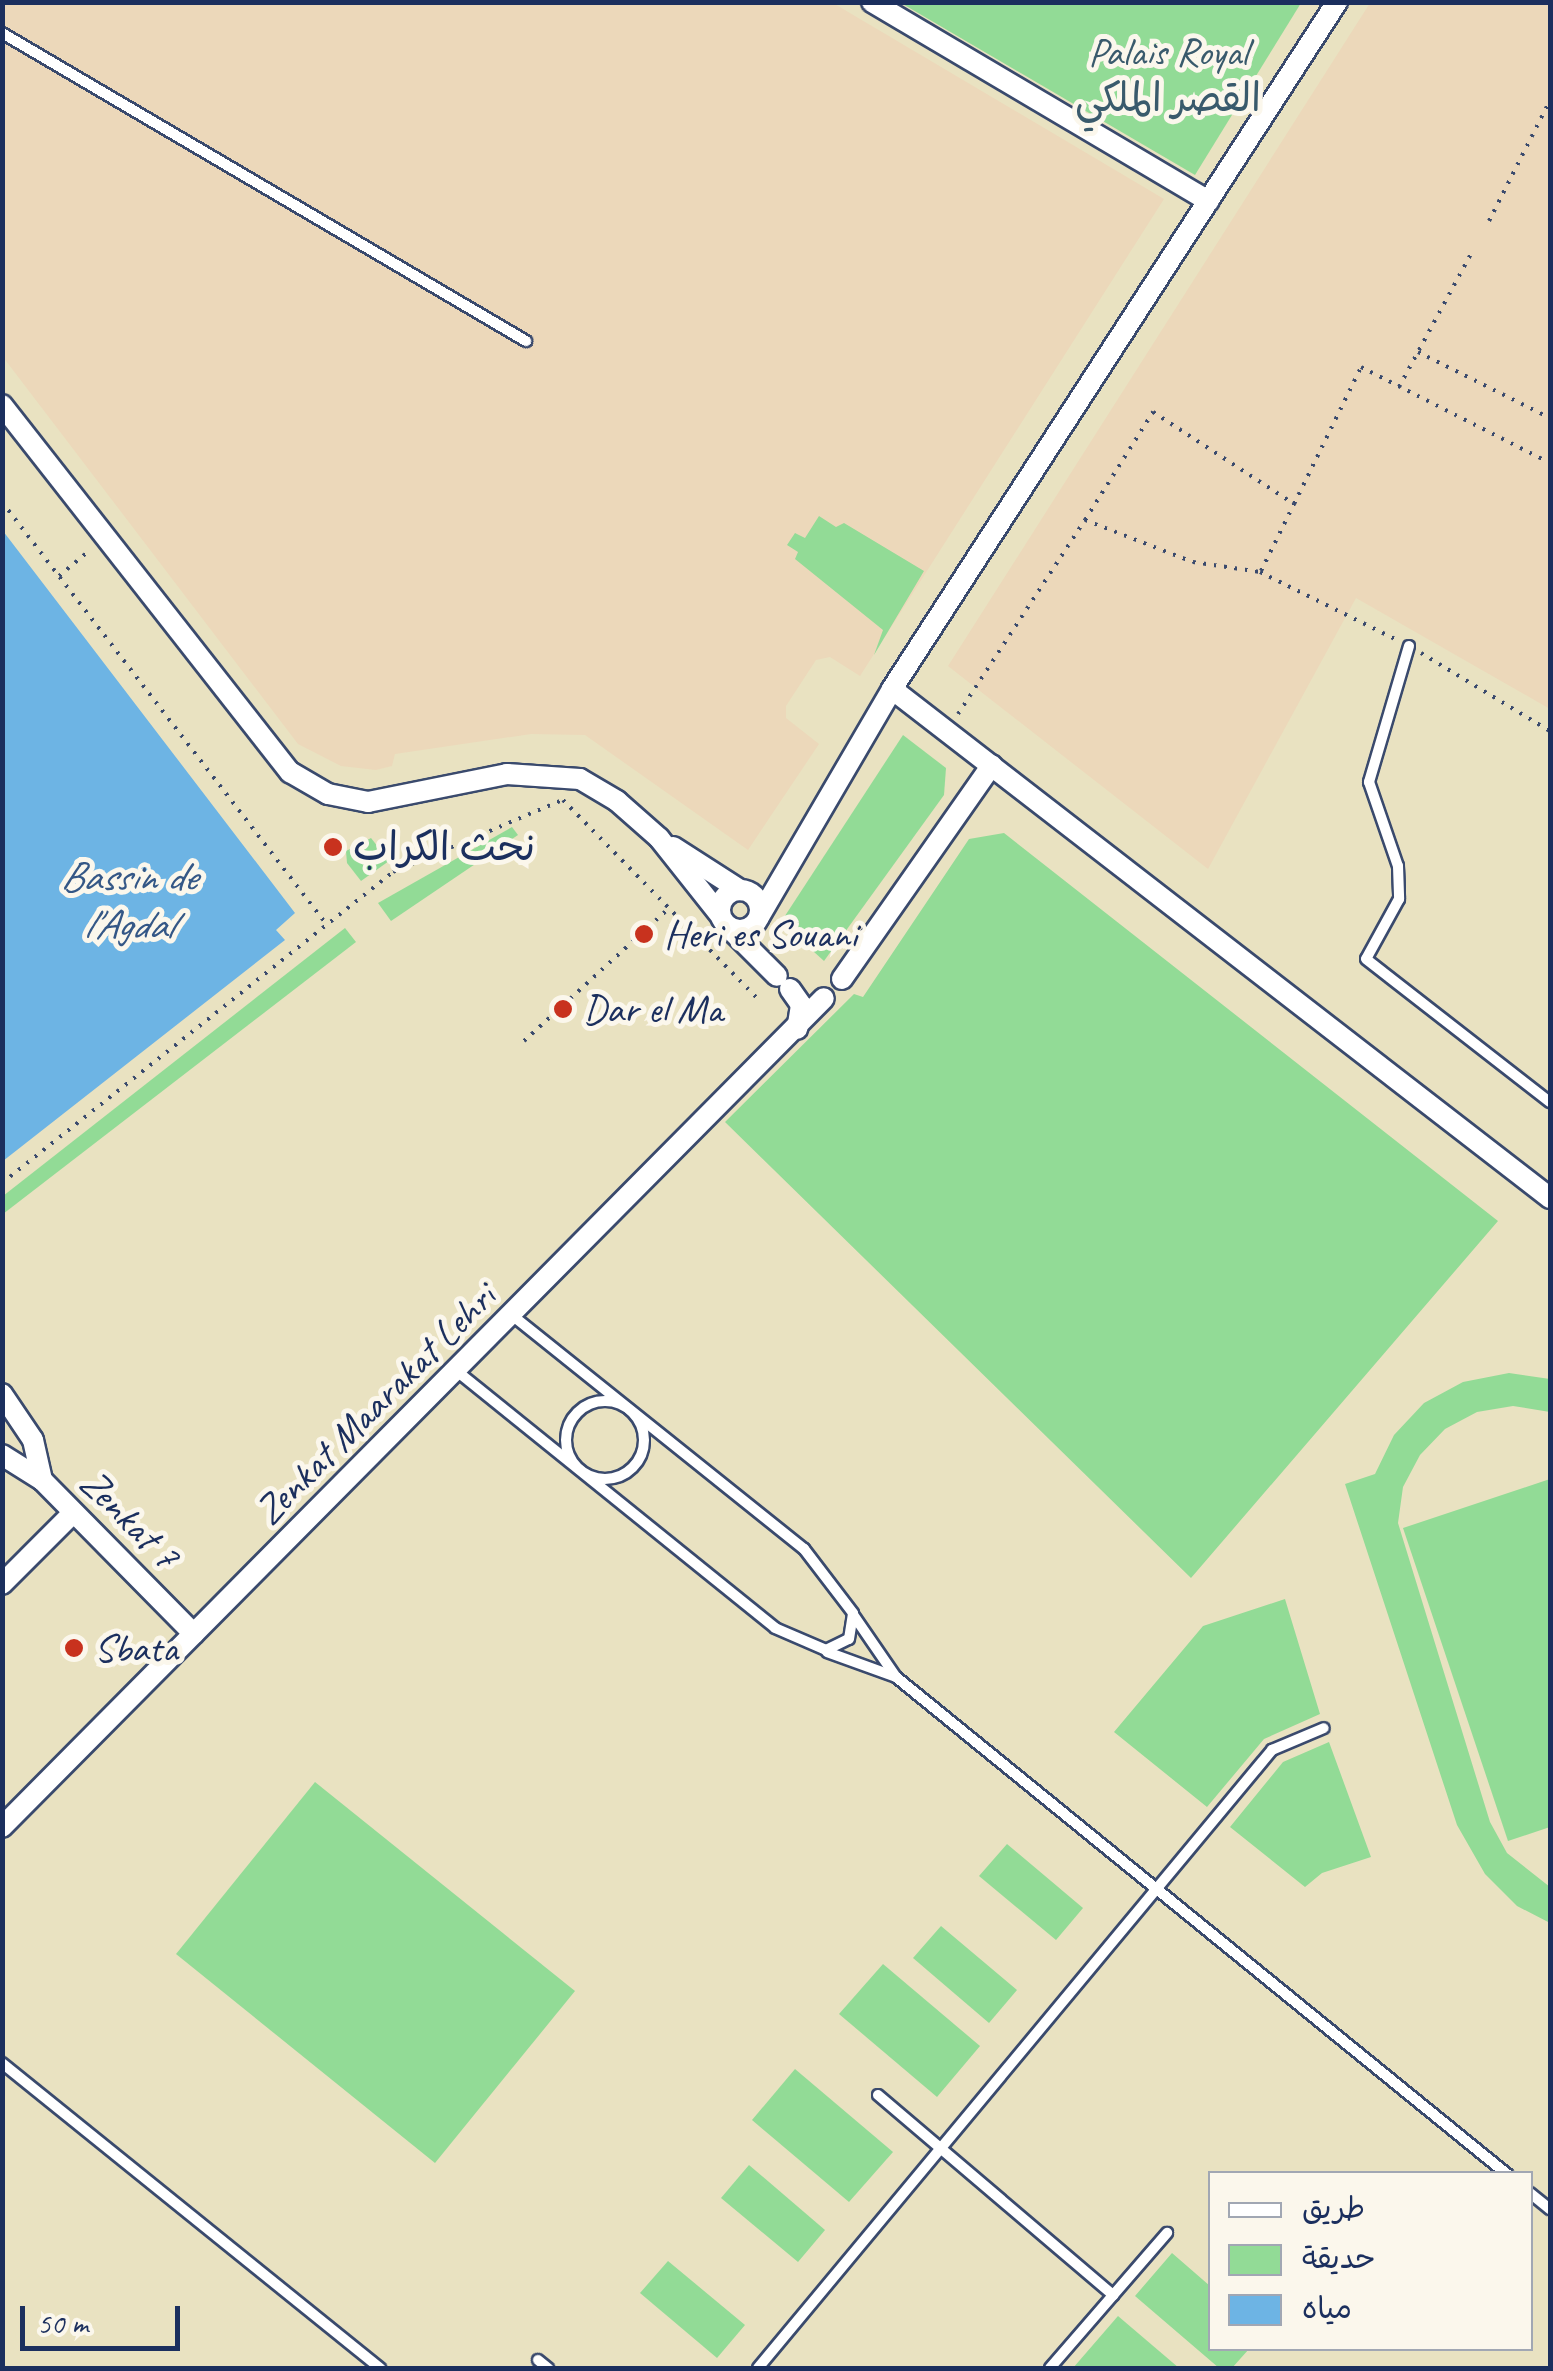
<!DOCTYPE html>
<html>
<head>
<meta charset="utf-8">
<style>
	body { margin:0 }
	#map { position:relative; width:1553px; height:2371px; overflow:hidden; background:#e9e2c1; font-family:Caveat,"Playpen Sans Arabic",sans-serif }
	div>[style] { position:absolute }
	.built>* { inset:0; background:#ecd8ba }
	.green>* { inset:0; background:#92db96 }
	.water>* { inset:0; background:#6db4e4 }
	.path>* { height:4px; margin-top:-2px; transform-origin:0; background:repeating-linear-gradient(90deg,#3a4a6d 0 2.5px,transparent 0 10.5px) }
	.roads { filter:drop-shadow(2px 0 #3a4a6d) drop-shadow(-2px 0 #3a4a6d) drop-shadow(0 2px #3a4a6d) drop-shadow(0 -2px #3a4a6d) }
	.lane>* { height:10px; margin:-5px; padding:0 5px; transform-origin:5px; border-radius:5px; background:#fff }
	.lane>.ring { margin:-5px; padding:0; box-sizing:content-box; background:none; border:10px solid #fff; border-radius:50% }
	.street>* { height:20px; margin:-10px; padding:0 10px; transform-origin:10px; border-radius:10px; background:#fff }
	.street>.ring { margin:-10px; padding:0; box-sizing:content-box; background:none; border:20px solid #fff; border-radius:50% }
	.dots>* { width:28px; height:28px; translate:-50% -50%; box-sizing:border-box; border:5px solid #fbf7ec; border-radius:50% }
	span { translate:-50% -50%; white-space:nowrap; text-align:center; line-height:1.15; -webkit-text-stroke:10px #fbf7ec; paint-order:stroke }
	.park-label { font-size:40px; color:#395a6c }
	.poi-label { font-size:40px; color:#1b2f5e }
	.left { translate:0 -50%; text-align:left }
	.street-label { font-size:40px; color:#1b2f5e }
	.water-label { font-size:42px; color:#345786; font-style:italic }
	.frame { position:absolute; inset:0; border:5px solid #1b2f5e; pointer-events:none }
	.legend { position:absolute; left:1208px; top:2171px; width:325px; height:180px; box-sizing:border-box; background:#fbf7ec; border:2px solid #a1a7b3; margin:0; padding:12px 18px; list-style:none; font-size:30px; color:#1b2f5e }
	.legend li { display:flex; align-items:center; gap:20px; height:50px }
	.legend b { width:50px; border:2px solid #a1a7b3 }
	.scale { position:absolute; left:20px; top:2306px; width:160px; height:45px; box-sizing:border-box; border:5px solid #1b2f5e; border-top:0; padding-left:12px; font-size:30px; line-height:35px; white-space:nowrap; color:#1b2f5e; -webkit-text-stroke:8px #fbf7ec; paint-order:stroke }
</style>
</head>
<body>
<div id="map">
	<div class="built">
		<div style="clip-path:polygon(3px 3px,833px 3px,1164px 199px,860px 676px,830px 657px,816px 660px,786px 706px,786px 718px,819px 744px,748px 850px,585px 735px,531px 734px,395px 754px,392px 766px,376px 770px,341px 766px,298px 744px,3px 357px)"></div>
		<div style="clip-path:polygon(1370px 3px,1550px 3px,1550px 709px,1356px 598px,1208px 869px,948px 666px)"></div>
	</div>
	<div class="green">
		<div style="clip-path:polygon(901px 3px,1301px 3px,1195px 175px)"></div>
		<div style="clip-path:polygon(819px 516px,836px 527px,844px 523px,924px 571px,874px 655px,883px 630px,795px 559px,798px 552px,787px 545px,795px 533px,805px 538px)"></div>
		<div style="clip-path:polygon(903px 735px,946px 768px,944px 795px,824px 961px,781px 922px)"></div>
		<div style="clip-path:polygon(512px 827px,518px 835px,391px 921px,378px 903px)"></div>
		<div style="clip-path:polygon(1004px 833px,1498px 1221px,1191px 1578px,725px 1122px,854px 994px,863px 997px,969px 839px)"></div>
		<div style="clip-path:polygon(371px 838px,389px 861px,361px 881px,347px 863px,346px 851px)"></div>
		<div style="clip-path:polygon(345px 928px,356px 942px,3px 1214px,3px 1196px)"></div>
		<div style="clip-path:polygon(1509px 1373px,1550px 1379px,1550px 1412px,1513px 1406px,1477px 1412px,1445px 1429px,1420px 1455px,1403px 1487px,1398px 1523px,1490px 1822px,1507px 1853px,1550px 1887px,1550px 1923px,1517px 1906px,1485px 1874px,1457px 1825px,1345px 1484px,1375px 1474px,1394px 1435px,1424px 1403px,1463px 1382px)"></div>
		<div style="clip-path:polygon(1550px 1479px,1550px 1827px,1508px 1841px,1403px 1528px)"></div>
		<div style="clip-path:polygon(1285px 1599px,1320px 1714px,1264px 1739px,1207px 1807px,1114px 1732px,1203px 1626px)"></div>
		<div style="clip-path:polygon(1329px 1742px,1371px 1857px,1322px 1873px,1305px 1887px,1230px 1827px,1283px 1762px)"></div>
		<div style="clip-path:polygon(315px 1782px,575px 1991px,435px 2163px,176px 1954px)"></div>
		<div style="clip-path:polygon(1007px 1844px,1083px 1908px,1056px 1940px,979px 1876px)"></div>
		<div style="clip-path:polygon(941px 1926px,1017px 1990px,989px 2023px,913px 1958px)"></div>
		<div style="clip-path:polygon(883px 1964px,980px 2046px,937px 2097px,839px 2014px)"></div>
		<div style="clip-path:polygon(795px 2069px,893px 2152px,849px 2202px,752px 2120px)"></div>
		<div style="clip-path:polygon(749px 2165px,825px 2230px,798px 2262px,721px 2198px)"></div>
		<div style="clip-path:polygon(1172px 2253px,1210px 2286px,1210px 2348px,1249px 2349px,1232px 2368px,1219px 2368px,1135px 2296px)"></div>
		<div style="clip-path:polygon(668px 2261px,745px 2325px,717px 2358px,640px 2293px)"></div>
		<div style="clip-path:polygon(1118px 2316px,1179px 2368px,1073px 2368px)"></div>
	</div>
	<div class="water">
		<div style="clip-path:polygon(3px 531px,295px 913px,276px 930px,285px 940px,3px 1161px)"></div>
	</div>
	<div class="path">
		<div style="left:1489px;top:221px;width:136px;rotate:-63.2deg"></div>
		<div style="left:1418px;top:352px;width:148px;rotate:26.6deg"></div>
		<div style="left:1399px;top:387px;width:156px;rotate:-61.6deg"></div>
		<div style="left:2px;top:502px;width:533px;rotate:52.46deg"></div>
		<div style="left:1085px;top:520px;width:128px;rotate:-57.8deg"></div>
		<div style="left:1153px;top:412px;width:168px;rotate:33.1deg"></div>
		<div style="left:1294px;top:504px;width:153px;rotate:-63.9deg"></div>
		<div style="left:1361px;top:367px;width:212px;rotate:26.9deg"></div>
		<div style="left:1261px;top:571px;width:75px;rotate:-63.8deg"></div>
		<div style="left:59px;top:576px;width:40px;rotate:-40deg"></div>
		<div style="left:1421px;top:653px;width:151px;rotate:31.2deg"></div>
		<div style="left:958px;top:714px;width:232px;rotate:-56.8deg"></div>
		<div style="left:1085px;top:520px;width:116px;rotate:21.3deg"></div>
		<div style="left:1193px;top:562px;width:68px;rotate:8.5deg"></div>
		<div style="left:1260px;top:572px;width:151px;rotate:26.4deg"></div>
		<div style="left:524px;top:1041px;width:198px;rotate:-42.5deg"></div>
		<div style="left:2px;top:1183px;width:500px;rotate:-38.5deg"></div>
		<div style="left:393px;top:872px;width:185px;rotate:-23deg"></div>
		<div style="left:563px;top:800px;width:276px;rotate:45.6deg"></div>
	</div>
	<div class="roads">
		<div class="lane">
			<div style="left:2px;top:33px;width:608px;rotate:30.45deg"></div>
			<div style="left:1409px;top:646px;width:142px;rotate:106.4deg"></div>
			<div style="left:1369px;top:782px;width:89px;rotate:71deg"></div>
			<div style="left:1398px;top:866px;width:33px;rotate:88deg"></div>
			<div style="left:1399px;top:899px;width:68px;rotate:118.8deg"></div>
			<div style="left:1366px;top:959px;width:233px;rotate:37.9deg"></div>
			<div style="left:458px;top:1372px;width:407px;rotate:38.9deg"></div>
			<div style="left:775px;top:1628px;width:56px;rotate:23.3deg"></div>
			<div style="left:826px;top:1650px;width:25px;rotate:-26deg"></div>
			<div style="left:849px;top:1639px;width:26px;rotate:-81deg"></div>
			<div style="left:853px;top:1613px;width:81px;rotate:-127.4deg"></div>
			<div style="left:804px;top:1549px;width:371px;rotate:-141.3deg"></div>
			<div class="ring" style="left:566px;top:1401px;width:68px;height:68px"></div>
			<div style="left:827px;top:1652px;width:73px;rotate:19.9deg"></div>
			<div style="left:896px;top:1677px;width:74px;rotate:-124.5deg"></div>
			<div style="left:896px;top:1677px;width:788px;rotate:39.13deg"></div>
			<div style="left:2px;top:2063px;width:486px;rotate:38.9deg"></div>
			<div style="left:878px;top:2095px;width:309px;rotate:40.4deg"></div>
			<div style="left:1530px;top:2193px;width:26px;rotate:39deg"></div>
			<div style="left:538px;top:2360px;width:13px;rotate:39deg"></div>
			<div style="left:758px;top:2368px;width:804px;rotate:-50.25deg"></div>
			<div style="left:1272px;top:1750px;width:56px;rotate:-22.9deg"></div>
			<div style="left:1050px;top:2368px;width:179px;rotate:-49.1deg"></div>
		</div>
		<div class="street">
			<div style="left:872px;top:2px;width:391px;rotate:30.6deg"></div>
			<div style="left:2px;top:405px;width:467px;rotate:51.9deg"></div>
			<div style="left:290px;top:772px;width:44px;rotate:30.1deg"></div>
			<div style="left:328px;top:794px;width:41px;rotate:11.3deg"></div>
			<div style="left:368px;top:802px;width:142px;rotate:-11.4deg"></div>
			<div style="left:507px;top:774px;width:73px;rotate:3.9deg"></div>
			<div style="left:580px;top:779px;width:43px;rotate:30.7deg"></div>
			<div style="left:617px;top:801px;width:56px;rotate:41.4deg"></div>
			<div style="left:659px;top:838px;width:98px;rotate:51.6deg"></div>
			<div style="left:892px;top:689px;width:832px;rotate:37.72deg"></div>
			<div style="left:673px;top:847px;width:80px;rotate:32.7deg"></div>
			<div class="ring" style="left:720px;top:890px;width:20px;height:20px"></div>
			<div style="left:759px;top:917px;width:264px;rotate:-59.7deg"></div>
			<div style="left:892px;top:689px;width:819px;rotate:-57.07deg"></div>
			<div style="left:728px;top:927px;width:69px;rotate:45deg"></div>
			<div style="left:842px;top:979px;width:261px;rotate:-55deg"></div>
			<div style="left:790px;top:989px;width:19px;rotate:55deg"></div>
			<div style="left:801px;top:1005px;width:24px;rotate:99deg"></div>
			<div style="left:2px;top:1394px;width:55px;rotate:56deg"></div>
			<div style="left:33px;top:1440px;width:41px;rotate:77.3deg"></div>
			<div style="left:42px;top:1480px;width:216px;rotate:45.4deg"></div>
			<div style="left:2px;top:1455px;width:47px;rotate:32deg"></div>
			<div style="left:2px;top:1584px;width:100px;rotate:-45deg"></div>
			<div style="left:2px;top:1827px;width:1167px;rotate:-45.24deg"></div>
		</div>
	</div>
	<div class="dots">
		<div style="left:333px;top:847px;background:#c8321e"></div>
		<div style="left:644px;top:934px;background:#c8321e"></div>
		<div style="left:563px;top:1009px;background:#c8321e"></div>
		<div style="left:74px;top:1648px;background:#c8321e"></div>
	</div>
	<div class="park-label">
		<span style="left:1168px;top:75px">Palais Royal<br>القصر الملكي</span>
	</div>
	<div class="poi-label">
		<span class="left" style="left:353px;top:847px">نحث الكراب</span>
		<span class="left" style="left:664px;top:934px">Heri es Souani</span>
		<span class="left" style="left:583px;top:1009px">Dar el Ma</span>
		<span class="left" style="left:94px;top:1648px">Sbata</span>
	</div>
	<div class="street-label">
		<span style="left:375px;top:1404px;rotate:-45deg">Zenkat Maarakat Lehri</span>
		<span style="left:130px;top:1519px;rotate:45deg">Zenkat 7</span>
	</div>
	<div class="water-label">
		<span style="left:128px;top:901px">Bassin de<br>l'Agdal</span>
	</div>
	<div class="frame"></div>
	<ul class="legend">
	<li><b style="height:12px;background:#fff"></b>طريق</li>
	<li><b style="height:28px;background:#92db96"></b>حديقة</li>
	<li><b style="height:28px;background:#6db4e4"></b>مياه</li>
	</ul>
	<div class="scale">50 m</div>
</div>
</body>
</html>
